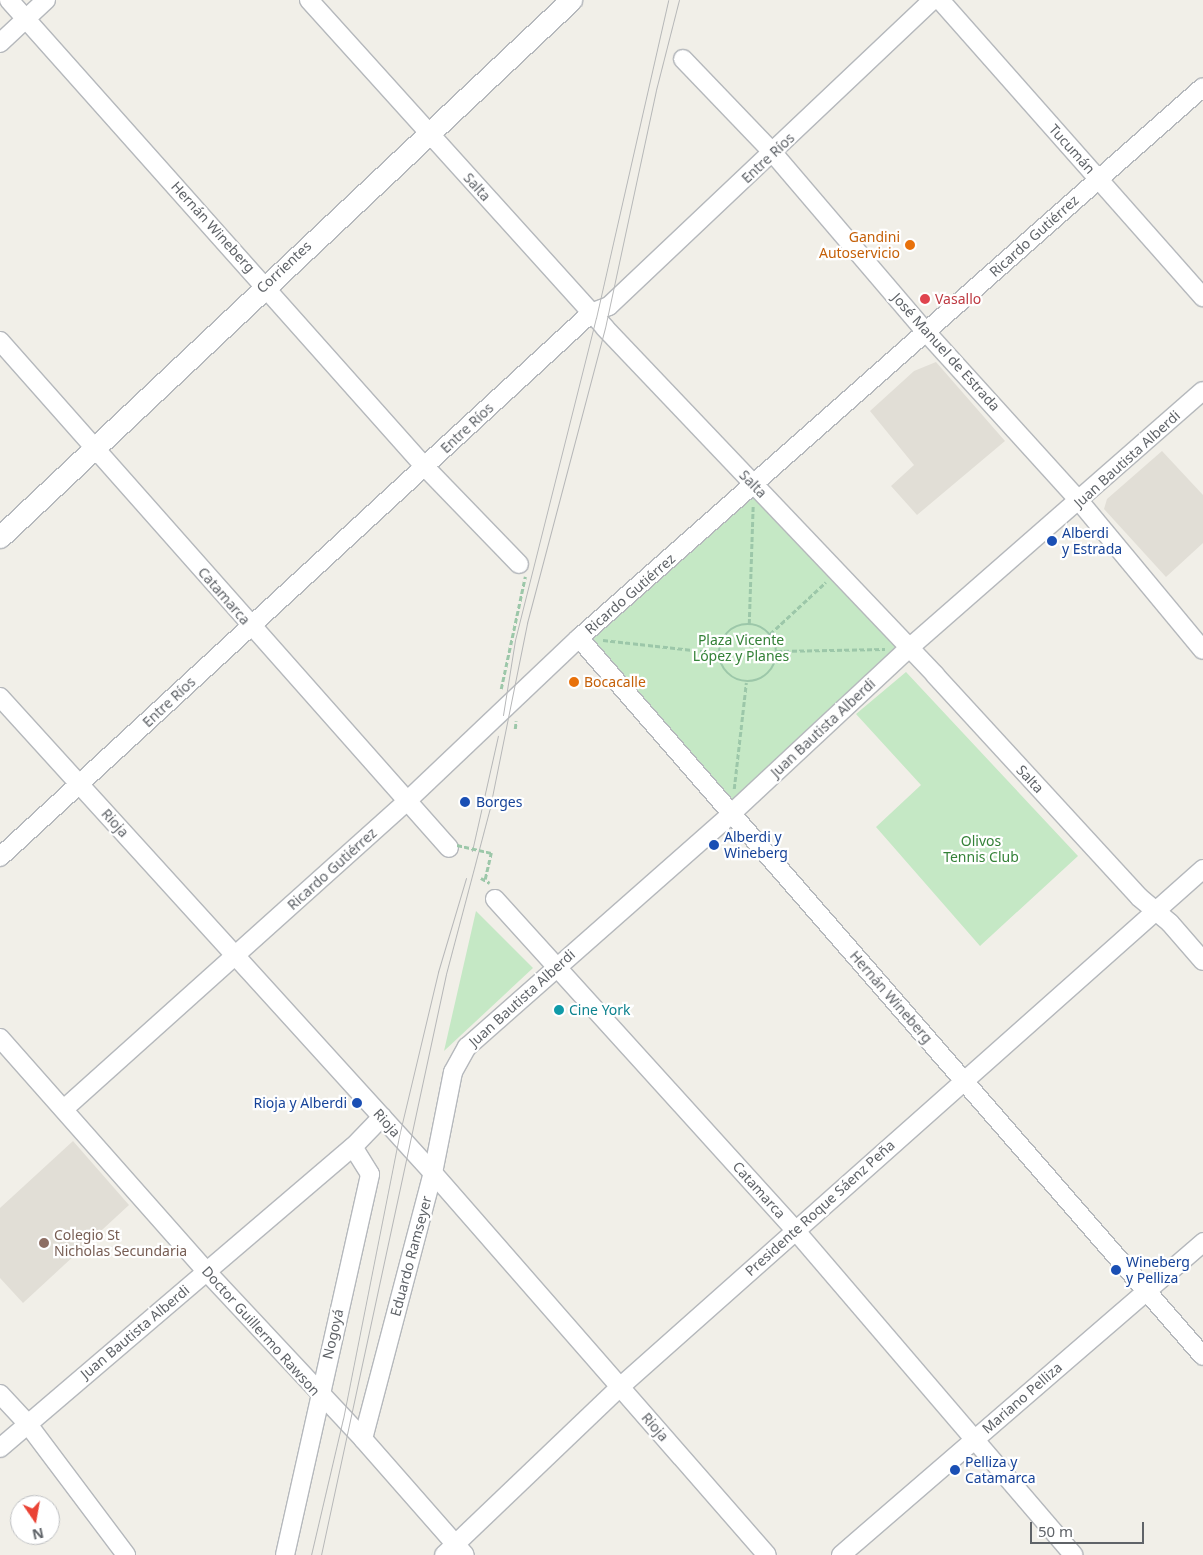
<!DOCTYPE html>
<meta charset="utf-8">
<style>
body{margin:0}
#map{position:relative;width:1203px;height:1555px;overflow:hidden;background:#f1efe8;font-family:"Noto Sans",sans-serif}
div>[style]{position:absolute}
.education>*{inset:0;background:#e1ded6}
.green>*{inset:0;background:#c5e8c5}
.path>*{height:2.5px;margin-top:-1.25px;transform-origin:0;background:repeating-linear-gradient(90deg,#9cc7a9 0 5px,transparent 0 7.5px)}
.path>.ring{margin:-1.25px;padding:0;box-sizing:content-box;background:none;border:2.5px solid #9cc7a9;border-radius:50%}
.roads{filter:drop-shadow(1px 0 #b5b8bc) drop-shadow(-1px 0 #b5b8bc) drop-shadow(0 1px #b5b8bc) drop-shadow(0 -1px #b5b8bc)}
.minor>*{height:18px;margin:-9px;padding:0 9px;transform-origin:9px;border-radius:9px;background:#fff}
.tertiary>*{height:21px;margin:-10.5px;padding:0 10.5px;transform-origin:10.5px;border-radius:10.5px;background:#fff}
.tram>*{height:1px;margin:-0.5px;padding:0 0.5px;transform-origin:0.5px;border-radius:0.5px;background:#b6b7b8}
.path-bridge>*{height:2.5px;margin-top:-1.25px;transform-origin:0;background:repeating-linear-gradient(90deg,#9cc7a9 0 5px,transparent 0 7.5px)}
.dots>*{width:14px;height:14px;translate:-50% -50%;box-sizing:border-box;border:2px solid #fff;border-radius:50%}
span{translate:-50% -50%;white-space:nowrap;text-align:center;line-height:1.15;-webkit-text-stroke:4.5px #fff;paint-order:stroke}
.street-label{font-size:14px;color:#5f6368}
.food-label{font-size:14px;color:#c56008}
.right{translate:-100% -50%;text-align:right}
.left{translate:0 -50%;text-align:left}
.health-label{font-size:14px;color:#be3a42}
.transit-label{font-size:14px;color:#164399}
.park-label{font-size:14px;color:#348238}
.culture-label{font-size:14px;color:#0d838f}
.education-label{font-size:14px;color:#785e54}
.north{position:absolute;left:10px;top:1495px;width:50px;height:50px;box-sizing:border-box;background:#fff;border:1px solid #bfc1c3;border-radius:50%;rotate:168deg;font-size:14px;font-weight:700;line-height:20px;text-align:center;color:#5f6368}
.north::after{content:'';display:block;margin:auto;width:18px;height:22px;background:#ea4335;clip-path:polygon(50% 0,100% 100%,50% 72%,0 100%)}
.scale{position:absolute;left:1030px;top:1522px;width:114px;height:22px;box-sizing:border-box;border:2px solid #5f6368;border-top:0;padding-left:6px;font-size:15px;line-height:18px;white-space:nowrap;color:#5f6368;-webkit-text-stroke:4px #fff;paint-order:stroke}
</style>
<div id="map">
<div class="education">
<i style="clip-path:polygon(936px 362px,1005px 441px,917px 515px,891px 486px,914px 465px,870px 411px,914px 371px)"></i>
<i style="clip-path:polygon(1162px 451px,1203px 495px,1203px 543px,1166px 577px,1104px 509px,1107px 499px)"></i>
<i style="clip-path:polygon(73px 1141px,129px 1205px,23px 1303px,0 1278px,0 1208px)"></i>
</div>
<div class="green">
<i style="clip-path:polygon(754px 485px,909px 648px,732px 813px,579px 638px)"></i>
<i style="clip-path:polygon(906px 672px,1078px 856px,980px 946px,876px 827px,921px 785px,856px 714px)"></i>
<i style="clip-path:polygon(476px 911px,533px 968px,444px 1051px)"></i>
</div>
<div class="path">
<i style="left:749px;top:624px;width:118px;rotate:-88.1deg"></i>
<i class="ring" style="left:719px;top:624px;width:55.5px;height:55.5px"></i>
<i style="left:770px;top:634px;width:76px;rotate:-42.9deg"></i>
<i style="left:603px;top:640px;width:117px;rotate:6.4deg"></i>
<i style="left:777px;top:651px;width:108px;rotate:-1.1deg"></i>
<i style="left:501px;top:689px;width:115px;rotate:-77.9deg"></i>
<i style="left:515px;top:729px;width:8px;rotate:-83deg"></i>
<i style="left:734px;top:789px;width:107px;rotate:-83.5deg"></i>
<i style="left:481px;top:878px;width:10px;rotate:29deg"></i>
<i style="left:485px;top:879px;width:27px;rotate:-77deg"></i>
</div>
<div class="roads">
<div class="minor">
<i style="left:9px;top:0;width:625px;rotate:48.31deg"></i>
<i style="left:425px;top:467px;width:135px;rotate:45.9deg"></i>
<i style="left:309px;top:0;width:442px;rotate:47.9deg"></i>
<i style="left:605px;top:328px;width:479px;rotate:46.4deg"></i>
<i style="left:935px;top:675px;width:301px;rotate:47.4deg"></i>
<i style="left:1139px;top:897px;width:40px;rotate:40deg"></i>
<i style="left:1170px;top:923px;width:50px;rotate:49deg"></i>
<i style="left:940px;top:0;width:397px;rotate:48.5deg"></i>
<i style="left:0;top:43px;width:63px;rotate:-43.1deg"></i>
<i style="left:683px;top:59px;width:130px;rotate:46.2deg"></i>
<i style="left:773px;top:153px;width:237px;rotate:49.5deg"></i>
<i style="left:927px;top:333px;width:228px;rotate:47.8deg"></i>
<i style="left:1080px;top:502px;width:192px;rotate:50.3deg"></i>
<i style="left:0;top:341px;width:677px;rotate:48.47deg"></i>
<i style="left:579px;top:638px;width:951px;rotate:49.01deg"></i>
<i style="left:0;top:697px;width:643px;rotate:47.71deg"></i>
<i style="left:433px;top:1173px;width:507px;rotate:48.84deg"></i>
<i style="left:0;top:857px;width:803px;rotate:-42.63deg"></i>
<i style="left:591px;top:313px;width:19px;rotate:-21deg"></i>
<i style="left:609px;top:306px;width:446px;rotate:-43.4deg"></i>
<i style="left:495px;top:899px;width:447px;rotate:47.8deg"></i>
<i style="left:795px;top:1230px;width:428px;rotate:49.4deg"></i>
<i style="left:0;top:1038px;width:311px;rotate:48.5deg"></i>
<i style="left:206px;top:1271px;width:230px;rotate:46.9deg"></i>
<i style="left:363px;top:1439px;width:154px;rotate:48.7deg"></i>
<i style="left:64px;top:1109px;width:461px;rotate:-41.9deg"></i>
<i style="left:407px;top:801px;width:237px;rotate:-43.5deg"></i>
<i style="left:579px;top:638px;width:832px;rotate:-41.44deg"></i>
<i style="left:0;top:1394px;width:40px;rotate:47deg"></i>
<i style="left:27px;top:1423px;width:165px;rotate:53.1deg"></i>
<i style="left:363px;top:1439px;width:275px;rotate:-75.3deg"></i>
<i style="left:433px;top:1173px;width:103px;rotate:-78.8deg"></i>
<i style="left:453px;top:1072px;width:29px;rotate:-61deg"></i>
<i style="left:467px;top:1047px;width:354px;rotate:-41.4deg"></i>
<i style="left:732px;top:813px;width:242px;rotate:-43deg"></i>
<i style="left:909px;top:648px;width:390px;rotate:-41.2deg"></i>
<i style="left:0;top:1448px;width:464px;rotate:-40.5deg"></i>
<i style="left:353px;top:1147px;width:42px;rotate:-46deg"></i>
<i style="left:285px;top:1555px;width:390px;rotate:-77.4deg"></i>
<i style="left:370px;top:1174px;width:32px;rotate:-122deg"></i>
<i style="left:444px;top:1555px;width:243px;rotate:-43.7deg"></i>
<i style="left:620px;top:1387px;width:780px;rotate:-41.62deg"></i>
<i style="left:841px;top:1555px;width:479px;rotate:-40.8deg"></i>
</div>
<div class="tertiary">
<i style="left:0;top:537px;width:784px;rotate:-43.24deg"></i>
</div>
</div>
<div class="tram">
<i style="left:503px;top:715px;width:76px;rotate:-80.9deg"></i>
<i style="left:515px;top:640px;width:332px;rotate:-75.9deg"></i>
<i style="left:596px;top:318px;width:326px;rotate:-77.2deg"></i>
<i style="left:472px;top:851px;width:118px;rotate:-77.3deg"></i>
<i style="left:311px;top:1555px;width:140px;rotate:-76.8deg"></i>
<i style="left:343px;top:1419px;width:288px;rotate:-78.8deg"></i>
<i style="left:399px;top:1136px;width:169px;rotate:-76.6deg"></i>
<i style="left:438px;top:972px;width:98px;rotate:-73.4deg"></i>
<i style="left:321px;top:1555px;width:594px;rotate:-77.86deg"></i>
<i style="left:446px;top:974px;width:173px;rotate:-75.2deg"></i>
<i style="left:490px;top:807px;width:188px;rotate:-78.6deg"></i>
<i style="left:527px;top:623px;width:305px;rotate:-75.2deg"></i>
<i style="left:605px;top:328px;width:243px;rotate:-77.9deg"></i>
<i style="left:656px;top:90px;width:93px;rotate:-75.7deg"></i>
</div>
<div class="path-bridge">
<i style="left:457px;top:845px;width:35px;rotate:13deg"></i>
</div>
<div class="dots">
<i style="left:910px;top:245px;background:#e8710a"></i>
<i style="left:925px;top:299px;background:#e0444e"></i>
<i style="left:1052px;top:541px;background:#1a4fb4"></i>
<i style="left:574px;top:682px;background:#e8710a"></i>
<i style="left:465px;top:802px;background:#1a4fb4"></i>
<i style="left:714px;top:845px;background:#1a4fb4"></i>
<i style="left:559px;top:1010px;background:#0f9aa8"></i>
<i style="left:357px;top:1103px;background:#1a4fb4"></i>
<i style="left:44px;top:1243px;background:#8d6e63"></i>
<i style="left:1116px;top:1270px;background:#1a4fb4"></i>
<i style="left:955px;top:1470px;background:#1a4fb4"></i>
</div>
<div class="street-label">
<span style="left:1072px;top:149px;rotate:48deg">Tucumán</span>
<span style="left:768px;top:158px;rotate:-43deg">Entre Ríos</span>
<span style="left:477px;top:187px;rotate:48deg">Salta</span>
<span style="left:213px;top:227px;rotate:48deg">Hernán Wineberg</span>
<span style="left:1034px;top:236px;rotate:-42deg">Ricardo Gutiérrez</span>
<span style="left:284px;top:267px;rotate:-43deg">Corrientes</span>
<span style="left:946px;top:352px;rotate:48deg">José Manuel de Estrada</span>
<span style="left:467px;top:428px;rotate:-43deg">Entre Ríos</span>
<span style="left:1127px;top:459px;rotate:-42deg">Juan Bautista Alberdi</span>
<span style="left:753px;top:484px;rotate:46deg">Salta</span>
<span style="left:630px;top:594px;rotate:-41deg">Ricardo Gutiérrez</span>
<span style="left:224px;top:596px;rotate:49deg">Catamarca</span>
<span style="left:169px;top:702px;rotate:-43deg">Entre Ríos</span>
<span style="left:823px;top:728px;rotate:-43deg">Juan Bautista Alberdi</span>
<span style="left:1030px;top:779px;rotate:47deg">Salta</span>
<span style="left:115px;top:823px;rotate:48deg">Rioja</span>
<span style="left:332px;top:869px;rotate:-42deg">Ricardo Gutiérrez</span>
<span style="left:891px;top:997px;rotate:49deg">Hernán Wineberg</span>
<span style="left:522px;top:998px;rotate:-42deg">Juan Bautista Alberdi</span>
<span style="left:387px;top:1123px;rotate:48deg">Rioja</span>
<span style="left:759px;top:1190px;rotate:48deg">Catamarca</span>
<span style="left:820px;top:1208px;rotate:-42deg">Presidente Roque Sáenz Peña</span>
<span style="left:411px;top:1256px;rotate:-75deg">Eduardo Ramseyer</span>
<span style="left:261px;top:1331px;rotate:48deg">Doctor Guillermo Rawson</span>
<span style="left:135px;top:1332px;rotate:-40deg">Juan Bautista Alberdi</span>
<span style="left:333px;top:1334px;rotate:-77deg">Nogoyá</span>
<span style="left:1022px;top:1398px;rotate:-41deg">Mariano Pelliza</span>
<span style="left:655px;top:1427px;rotate:49deg">Rioja</span>
</div>
<div class="food-label">
<span class="right" style="left:900px;top:245px">Gandini<br>Autoservicio</span>
<span class="left" style="left:584px;top:682px">Bocacalle</span>
</div>
<div class="health-label">
<span class="left" style="left:935px;top:299px">Vasallo</span>
</div>
<div class="transit-label">
<span class="left" style="left:1062px;top:541px">Alberdi<br>y Estrada</span>
<span class="left" style="left:476px;top:802px">Borges</span>
<span class="left" style="left:724px;top:845px">Alberdi y<br>Wineberg</span>
<span class="right" style="left:347px;top:1103px">Rioja y Alberdi</span>
<span class="left" style="left:1126px;top:1270px">Wineberg<br>y Pelliza</span>
<span class="left" style="left:965px;top:1470px">Pelliza y<br>Catamarca</span>
</div>
<div class="park-label">
<span style="left:741px;top:648px">Plaza Vicente<br>López y Planes</span>
<span style="left:981px;top:849px">Olivos<br>Tennis Club</span>
</div>
<div class="culture-label">
<span class="left" style="left:569px;top:1010px">Cine York</span>
</div>
<div class="education-label">
<span class="left" style="left:54px;top:1243px">Colegio St<br>Nicholas Secundaria</span>
</div>
<div class="north">N</div>
<div class="scale">50 m</div>
</div>
